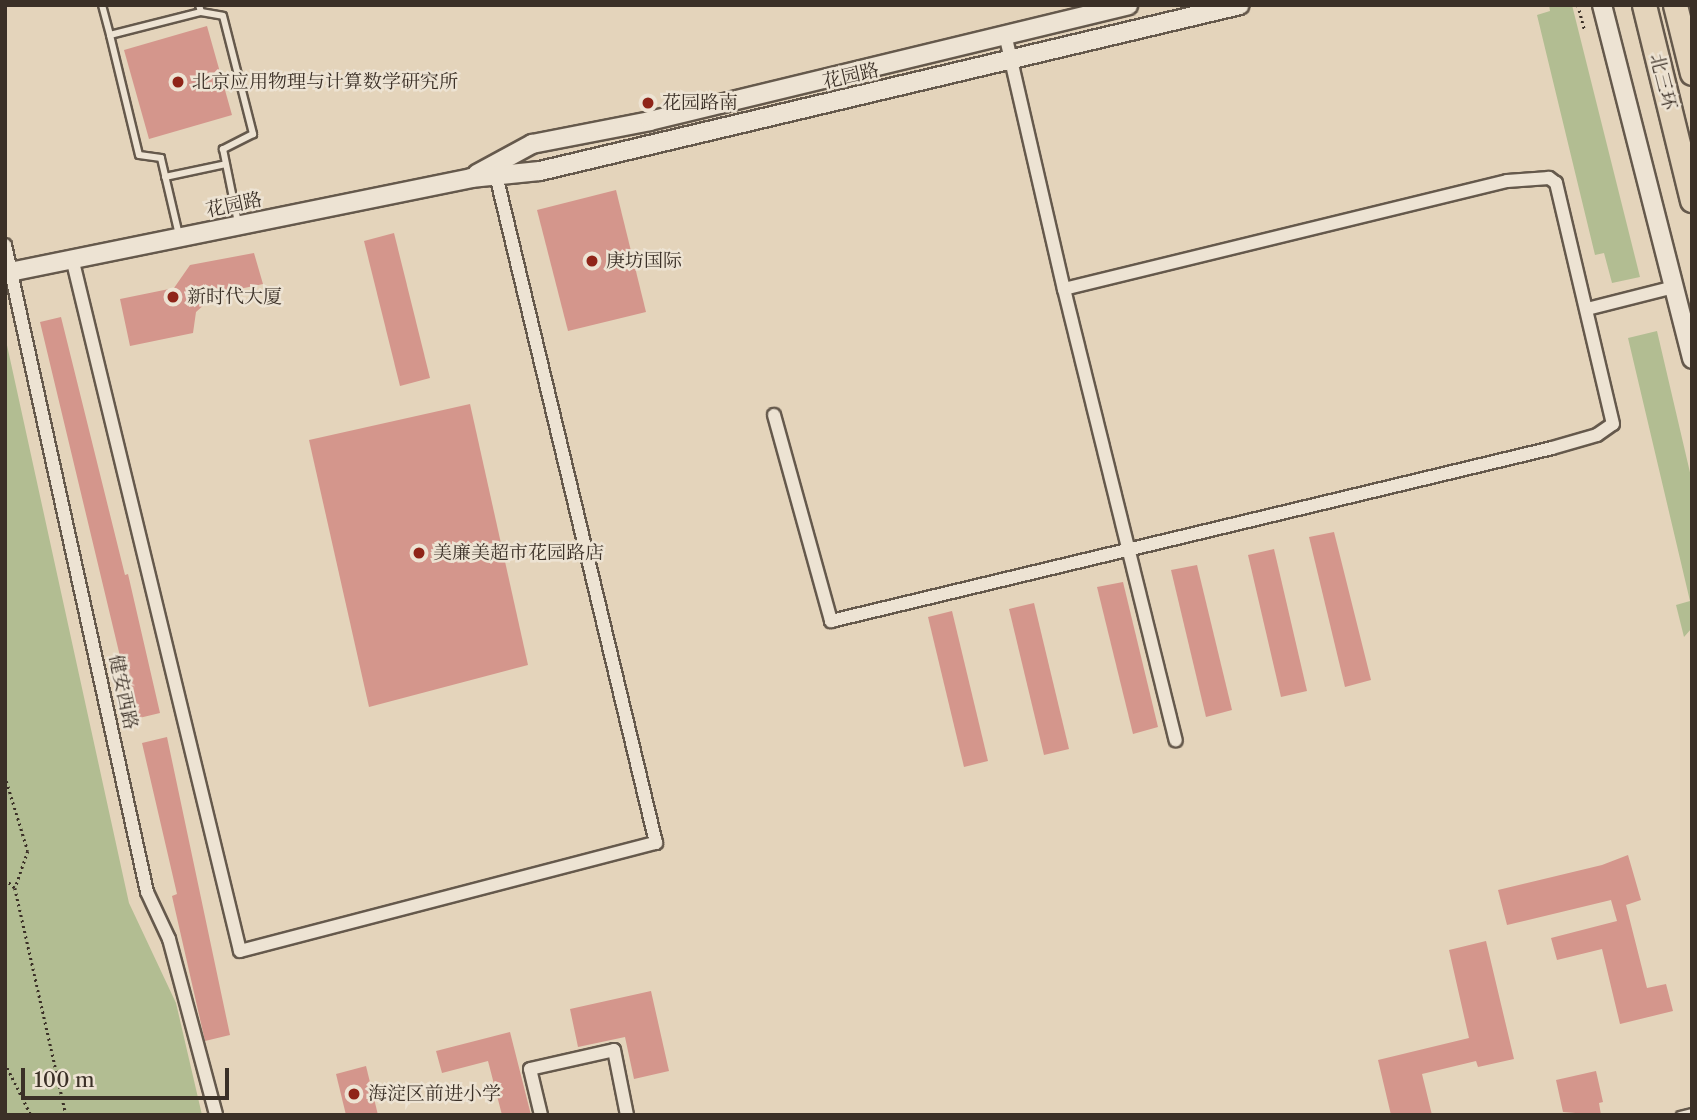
<!DOCTYPE html>
<meta charset="utf-8">
<style>
body{margin:0}
#map{position:relative;width:1697px;height:1120px;overflow:hidden;background:#e4d4bb;font-family:"Libre Caslon Text","Noto Serif SC",serif}
div>[style]{position:absolute}
.green>*{inset:0;background:#b2bd92}
.building>*{inset:0;background:#d4968c}
.path>*{height:2.5px;margin-top:-1.25px;transform-origin:0;background:repeating-linear-gradient(90deg,#3b3027 0 2px,transparent 0 5.5px)}
.roads{filter:drop-shadow(2px 0 #65594c) drop-shadow(-2px 0 #65594c) drop-shadow(0 2px #65594c) drop-shadow(0 -2px #65594c)}
.lane>*{height:6px;margin:-3px;padding:0 3px;transform-origin:3px;border-radius:3px;background:#ede3d3}
.street>*{height:12px;margin:-6px;padding:0 6px;transform-origin:6px;border-radius:6px;background:#ede3d3}
.secondary>*{height:18px;margin:-9px;padding:0 9px;transform-origin:9px;border-radius:9px;background:#ede3d3}
.highway>*{height:23px;margin:-11.5px;padding:0 11.5px;transform-origin:11.5px;border-radius:11.5px;background:#e4d4bb}
.dots>*{width:19px;height:19px;translate:-50% -50%;box-sizing:border-box;border:4px solid #ede3d3;border-radius:50%}
span{translate:-50% -50%;white-space:nowrap;text-align:center;line-height:1.15;-webkit-text-stroke:5px #ede3d3;paint-order:stroke}
.street-label{font-size:19px;color:#3b3027}
.poi-label{font-size:19px;color:#3b3027}
.left{translate:0 -50%;text-align:left}
.frame{position:absolute;inset:0;border:7px solid #3b3027;pointer-events:none}
.scale{position:absolute;left:21px;top:1068px;width:208px;height:32px;box-sizing:border-box;border:4px solid #3b3027;border-top:0;padding-left:9px;font-size:21px;line-height:24px;white-space:nowrap;color:#3b3027;-webkit-text-stroke:5px #ede3d3;paint-order:stroke}
</style>
<div id="map">
<div class="green">
<i style="clip-path:polygon(1549px 5px,1572px 5px,1640px 277px,1612px 283px,1604px 253px,1595px 255px,1537px 15px,1550px 11px)"></i>
<i style="clip-path:polygon(1657px 331px,1692px 481px,1692px 628px,1684px 637px,1676px 605px,1690px 601px,1628px 338px)"></i>
<i style="clip-path:polygon(5px 336px,129px 903px,176px 1003px,202px 1115px,5px 1115px)"></i>
</div>
<div class="building">
<i style="clip-path:polygon(207px 26px,232px 115px,149px 139px,124px 50px)"></i>
<i style="clip-path:polygon(616px 190px,646px 312px,568px 331px,537px 210px)"></i>
<i style="clip-path:polygon(394px 233px,430px 378px,400px 386px,364px 241px)"></i>
<i style="clip-path:polygon(254px 253px,263px 284px,216px 294px,196px 312px,193px 333px,130px 346px,120px 299px,174px 288px,190px 265px)"></i>
<i style="clip-path:polygon(61px 317px,125px 575px,128px 574px,160px 713px,135px 719px,40px 322px)"></i>
<i style="clip-path:polygon(470px 404px,528px 665px,369px 707px,309px 440px)"></i>
<i style="clip-path:polygon(1334px 532px,1371px 680px,1345px 687px,1309px 537px)"></i>
<i style="clip-path:polygon(1274px 549px,1307px 691px,1281px 697px,1248px 555px)"></i>
<i style="clip-path:polygon(1197px 565px,1232px 710px,1206px 717px,1171px 570px)"></i>
<i style="clip-path:polygon(1123px 582px,1158px 727px,1133px 734px,1097px 587px)"></i>
<i style="clip-path:polygon(1034px 603px,1069px 749px,1044px 755px,1009px 609px)"></i>
<i style="clip-path:polygon(952px 611px,988px 761px,964px 767px,928px 617px)"></i>
<i style="clip-path:polygon(167px 737px,230px 1035px,205px 1041px,172px 896px,177px 894px,142px 743px)"></i>
<i style="clip-path:polygon(1628px 855px,1641px 900px,1626px 905px,1647px 988px,1666px 984px,1673px 1011px,1620px 1024px,1602px 949px,1557px 960px,1551px 938px,1617px 921px,1611px 900px,1507px 925px,1498px 890px,1602px 865px)"></i>
<i style="clip-path:polygon(1486px 941px,1514px 1059px,1478px 1067px,1476px 1061px,1422px 1074px,1432px 1115px,1391px 1115px,1378px 1060px,1469px 1038px,1449px 950px)"></i>
<i style="clip-path:polygon(651px 991px,669px 1071px,634px 1079px,625px 1037px,578px 1047px,570px 1009px)"></i>
<i style="clip-path:polygon(510px 1032px,531px 1115px,502px 1115px,488px 1061px,442px 1073px,436px 1051px)"></i>
<i style="clip-path:polygon(366px 1066px,378px 1115px,346px 1115px,336px 1074px)"></i>
<i style="clip-path:polygon(1596px 1071px,1603px 1102px,1599px 1103px,1601px 1115px,1563px 1112px,1556px 1080px)"></i>
</div>
<div class="path">
<i style="left:1578px;top:5px;width:27px;rotate:75deg"></i>
<i style="left:5px;top:776px;width:78px;rotate:73deg"></i>
<i style="left:28px;top:851px;width:39px;rotate:109deg"></i>
<i style="left:15px;top:888px;width:233px;rotate:77.3deg"></i>
<i style="left:5px;top:879px;width:13px;rotate:42deg"></i>
<i style="left:5px;top:1063px;width:58px;rotate:63.4deg"></i>
</div>
<div class="roads">
<div class="lane">
<i style="left:102px;top:5px;width:31px;rotate:75deg"></i>
<i style="left:201px;top:12px;width:22px;rotate:10deg"></i>
<i style="left:223px;top:16px;width:122px;rotate:75.7deg"></i>
<i style="left:253px;top:134px;width:34px;rotate:153deg"></i>
<i style="left:223px;top:149px;width:76px;rotate:78.5deg"></i>
<i style="left:165px;top:177px;width:62px;rotate:-12deg"></i>
<i style="left:179px;top:235px;width:79px;rotate:-103.2deg"></i>
<i style="left:161px;top:158px;width:22px;rotate:-172deg"></i>
<i style="left:139px;top:155px;width:123px;rotate:-103.6deg"></i>
<i style="left:110px;top:35px;width:94px;rotate:-14.2deg"></i>
<i style="left:201px;top:12px;width:7px;rotate:-106deg"></i>
<i style="left:1680px;top:1115px;width:12px;rotate:-14deg"></i>
</div>
<div class="street">
<i style="left:1005px;top:34px;width:262px;rotate:77deg"></i>
<i style="left:1064px;top:289px;width:465px;rotate:76.1deg"></i>
<i style="left:5px;top:245px;width:662px;rotate:77.62deg"></i>
<i style="left:147px;top:892px;width:52px;rotate:64.9deg"></i>
<i style="left:169px;top:939px;width:182px;rotate:75deg"></i>
<i style="left:72px;top:258px;width:713px;rotate:76.37deg"></i>
<i style="left:240px;top:951px;width:430px;rotate:-14.6deg"></i>
<i style="left:656px;top:843px;width:687px;rotate:-103.47deg"></i>
<i style="left:1587px;top:309px;width:90px;rotate:-14.2deg"></i>
<i style="left:774px;top:415px;width:214px;rotate:74.5deg"></i>
<i style="left:831px;top:621px;width:741px;rotate:-13.49deg"></i>
<i style="left:1552px;top:448px;width:47px;rotate:-16.1deg"></i>
<i style="left:1597px;top:435px;width:19px;rotate:-35deg"></i>
<i style="left:1613px;top:424px;width:248px;rotate:-103.3deg"></i>
<i style="left:1556px;top:183px;width:9px;rotate:-144deg"></i>
<i style="left:1549px;top:178px;width:42px;rotate:175.9deg"></i>
<i style="left:1507px;top:181px;width:456px;rotate:166.3deg"></i>
<i style="left:541px;top:1115px;width:47px;rotate:-103.4deg"></i>
<i style="left:530px;top:1069px;width:86px;rotate:-12.7deg"></i>
<i style="left:614px;top:1050px;width:66px;rotate:78.7deg"></i>
</div>
<div class="secondary">
<i style="left:1602px;top:5px;width:365px;rotate:75.7deg"></i>
<i style="left:477px;top:174px;width:63px;rotate:-28.6deg"></i>
<i style="left:532px;top:144px;width:120px;rotate:-11deg"></i>
<i style="left:650px;top:121px;width:492px;rotate:-13.6deg"></i>
<i style="left:5px;top:273px;width:476px;rotate:-11.5deg"></i>
<i style="left:471px;top:178px;width:69px;rotate:-5.8deg"></i>
<i style="left:540px;top:171px;width:719px;rotate:-13.34deg"></i>
</div>
<div class="highway">
<i style="left:1644px;top:5px;width:201px;rotate:76.2deg"></i>
<i style="left:1675px;top:5px;width:70px;rotate:76deg"></i>
</div>
</div>
<div class="dots">
<i style="left:178px;top:82px;background:#8f2418"></i>
<i style="left:648px;top:103px;background:#8f2418"></i>
<i style="left:592px;top:261px;background:#8f2418"></i>
<i style="left:173px;top:297px;background:#8f2418"></i>
<i style="left:419px;top:553px;background:#8f2418"></i>
<i style="left:354px;top:1094px;background:#8f2418"></i>
</div>
<div class="street-label">
<span style="left:851px;top:76px;rotate:-13deg">花园路</span>
<span style="left:1663px;top:82px;rotate:76deg">北三环</span>
<span style="left:234px;top:205px;rotate:-12deg">花园路</span>
<span style="left:123px;top:692px;rotate:78deg">健安西路</span>
</div>
<div class="poi-label">
<span class="left" style="left:192px;top:82px">北京应用物理与计算数学研究所</span>
<span class="left" style="left:662px;top:103px">花园路南</span>
<span class="left" style="left:606px;top:261px">庚坊国际</span>
<span class="left" style="left:187px;top:297px">新时代大厦</span>
<span class="left" style="left:433px;top:553px">美廉美超市花园路店</span>
<span class="left" style="left:368px;top:1094px">海淀区前进小学</span>
</div>
<div class="frame"></div>
<div class="scale">100 m</div>
</div>
